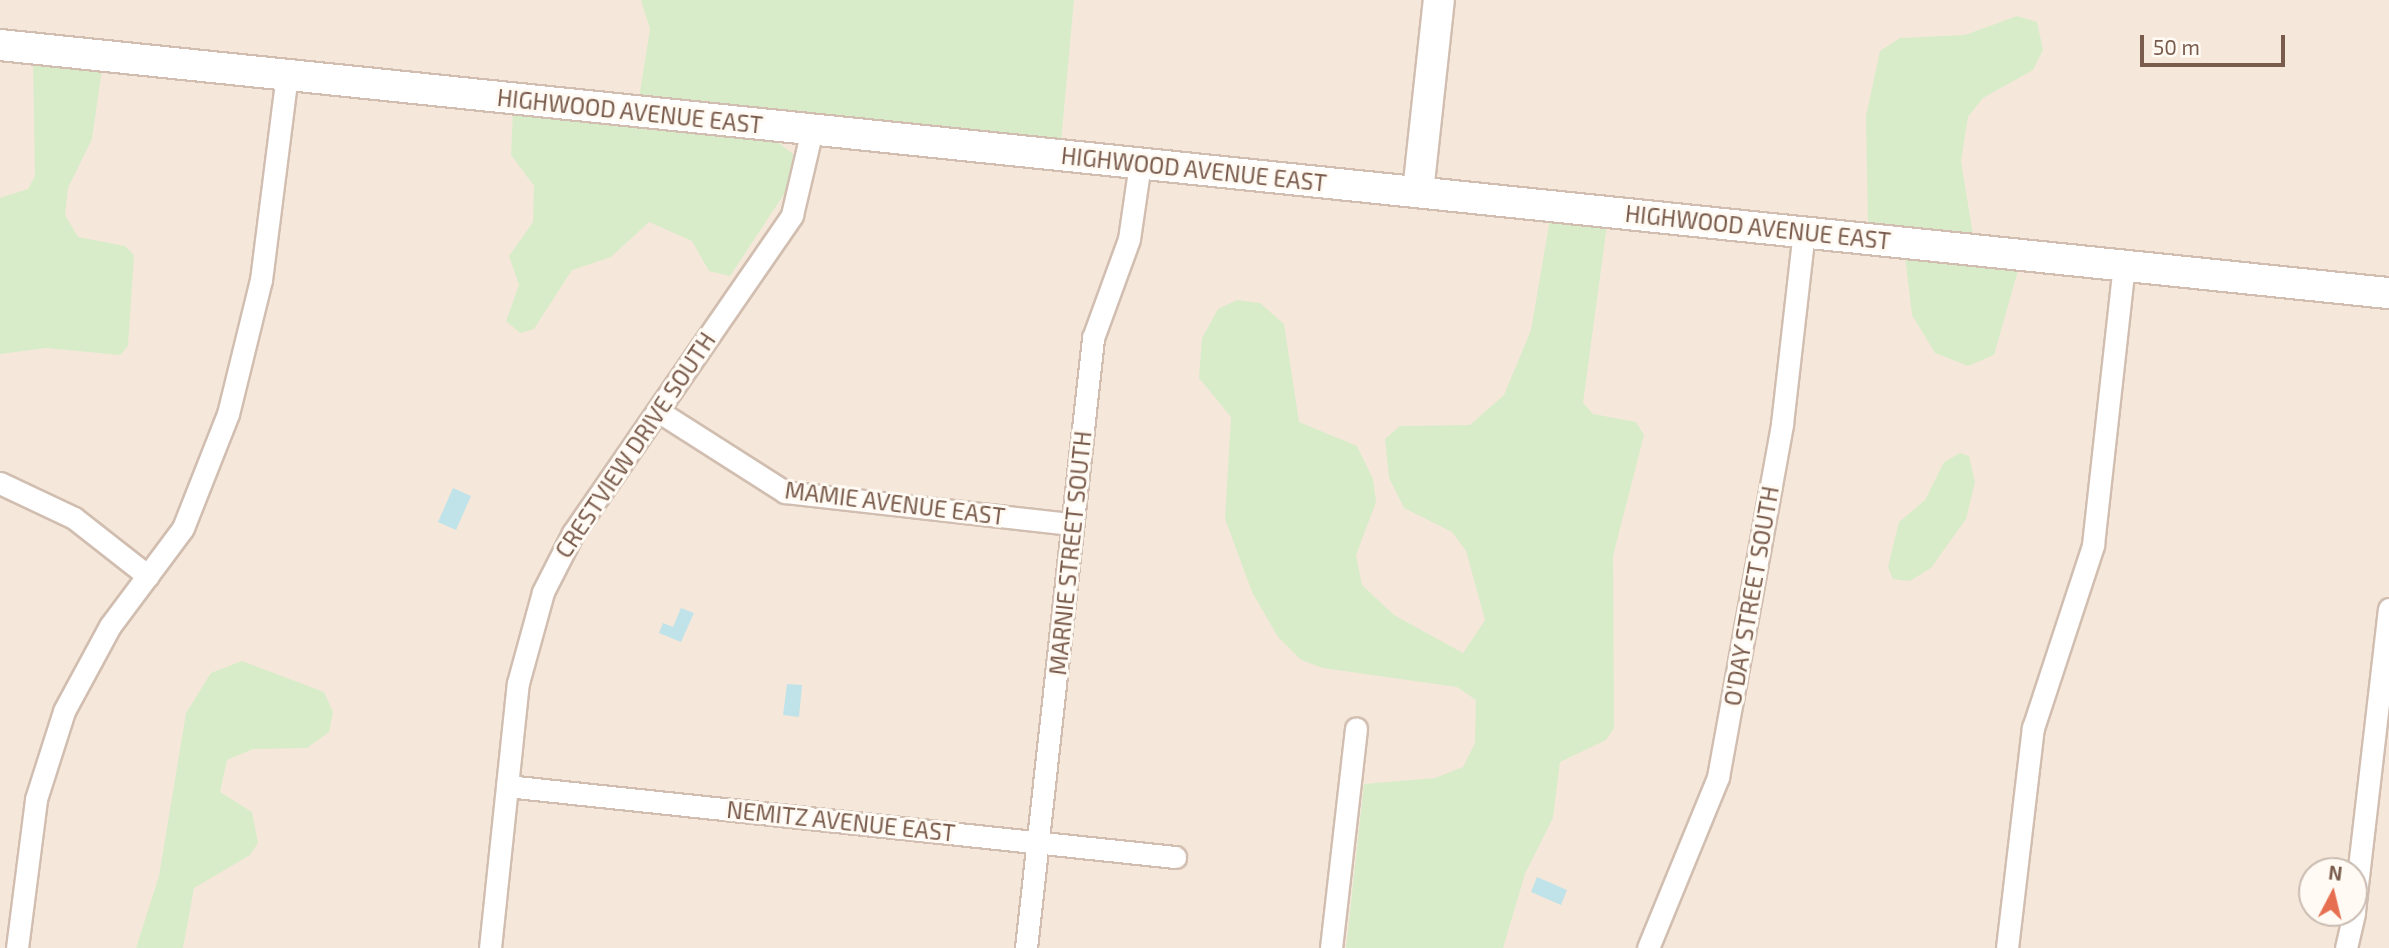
<!DOCTYPE html>
<style>
body{margin:0}
#map{position:relative;width:2389px;height:948px;overflow:hidden;background:#fdf6ec;font-family:"Exo 2",sans-serif}
div>[style]{position:absolute}
.residential>*{inset:0;background:#f5e8da}
.green>*{inset:0;background:#d8ecc9}
.water>*{inset:0;background:#bfe3e8}
.roads{filter:drop-shadow(2px 0 #d1beb0) drop-shadow(-2px 0 #d1beb0) drop-shadow(0 2px #d1beb0) drop-shadow(0 -2px #d1beb0)}
.street>*{height:21px;margin:-10.5px;padding:0 10.5px;transform-origin:10.5px;border-radius:10.5px;background:#fff}
.secondary>*{height:30px;margin:-15px;padding:0 15px;transform-origin:15px;border-radius:15px;background:#fff}
span{translate:-50% -50%;white-space:nowrap;text-align:center;line-height:1.15;-webkit-text-stroke:6px #fffaf3;paint-order:stroke}
.street-label{font-size:23px;color:#7a5c4d}
.north{position:absolute;left:2298px;top:857px;width:70px;height:70px;box-sizing:border-box;background:#fffaf3;border:2px solid #cabbb1;border-radius:50%;rotate:7deg;font-size:19px;font-weight:700;line-height:28px;text-align:center;color:#7a5c4d}
.north::after{content:'';display:block;margin:auto;width:24px;height:32px;background:#e76f51;clip-path:polygon(50% 0,100% 100%,50% 72%,0 100%)}
.scale{position:absolute;left:2140px;top:35px;width:145px;height:32px;box-sizing:border-box;border:4px solid #7a5c4d;border-top:0;padding-left:9px;font-size:21px;line-height:24px;white-space:nowrap;color:#7a5c4d;-webkit-text-stroke:5px #fffaf3;paint-order:stroke}
</style>
<div id="map">
<div class="residential">
<i style="clip-path:polygon(0 0,665px 0,653px 100px,0 32px)"></i>
<i style="clip-path:polygon(1067px 0,2389px 0,2389px 278px,1052px 141px)"></i>
<i style="clip-path:polygon(evenodd,0 58px,2389px 306px,2389px 948px,0 948px,0 58px,2312px 871px,2354px 871px,2354px 913px,2312px 913px,2312px 871px)"></i>
</div>
<div class="green">
<i style="clip-path:polygon(641px 0,1074px 0,1061px 142px,639px 98px,650px 29px)"></i>
<i style="clip-path:polygon(2017px 16px,2037px 22px,2043px 50px,2033px 70px,1983px 98px,1968px 117px,1961px 161px,1973px 235px,1868px 225px,1866px 116px,1880px 51px,1900px 38px,1965px 35px)"></i>
<i style="clip-path:polygon(33px 62px,102px 69px,92px 139px,68px 188px,65px 215px,78px 237px,125px 246px,134px 255px,128px 346px,120px 355px,46px 348px,0 354px,0 198px,28px 189px,35px 176px)"></i>
<i style="clip-path:polygon(513px 112px,775px 140px,793px 154px,790px 185px,730px 276px,709px 271px,692px 241px,649px 222px,611px 257px,572px 270px,534px 329px,520px 333px,506px 321px,519px 285px,509px 256px,533px 222px,534px 186px,511px 155px)"></i>
<i style="clip-path:polygon(1550px 219px,1607px 225px,1583px 403px,1593px 414px,1636px 422px,1644px 435px,1613px 556px,1614px 728px,1606px 740px,1560px 762px,1553px 818px,1525px 874px,1503px 948px,1346px 948px,1364px 784px,1435px 778px,1463px 767px,1475px 743px,1476px 700px,1457px 687px,1323px 668px,1301px 660px,1278px 637px,1252px 592px,1225px 519px,1231px 417px,1199px 378px,1202px 338px,1218px 309px,1237px 300px,1260px 303px,1284px 324px,1299px 422px,1357px 446px,1373px 479px,1376px 502px,1356px 555px,1362px 585px,1394px 615px,1463px 653px,1485px 620px,1466px 551px,1452px 532px,1404px 508px,1389px 478px,1385px 439px,1400px 426px,1470px 425px,1504px 395px,1531px 330px)"></i>
<i style="clip-path:polygon(1905px 256px,2019px 267px,1994px 355px,1968px 366px,1935px 353px,1912px 315px)"></i>
<i style="clip-path:polygon(1960px 453px,1969px 456px,1975px 482px,1966px 519px,1931px 568px,1910px 581px,1893px 579px,1888px 567px,1899px 522px,1925px 500px,1944px 462px)"></i>
<i style="clip-path:polygon(242px 661px,324px 692px,333px 712px,329px 732px,307px 748px,253px 749px,227px 760px,220px 792px,252px 812px,258px 843px,250px 855px,194px 888px,183px 948px,136px 948px,159px 876px,186px 713px,211px 673px)"></i>
</div>
<div class="water">
<i style="clip-path:polygon(453px 488px,471px 496px,456px 530px,438px 522px)"></i>
<i style="clip-path:polygon(681px 608px,694px 613px,681px 642px,659px 633px,663px 623px,673px 627px)"></i>
<i style="clip-path:polygon(787px 684px,802px 685px,799px 717px,783px 715px)"></i>
<i style="clip-path:polygon(1537px 877px,1567px 890px,1561px 905px,1531px 892px)"></i>
</div>
<div class="roads">
<div class="street">
<i style="left:658px;top:411px;width:151px;rotate:32.5deg"></i>
<i style="left:785px;top:492px;width:289px;rotate:6.4deg"></i>
<i style="left:0;top:483px;width:82px;rotate:25.3deg"></i>
<i style="left:74px;top:518px;width:94px;rotate:38.1deg"></i>
<i style="left:507px;top:786px;width:672px;rotate:6.07deg"></i>
<i style="left:2354px;top:911px;width:304px;rotate:-83.4deg"></i>
<i style="left:17px;top:948px;width:150px;rotate:-82.7deg"></i>
<i style="left:36px;top:799px;width:92px;rotate:-72.3deg"></i>
<i style="left:64px;top:711px;width:97px;rotate:-61.6deg"></i>
<i style="left:110px;top:626px;width:122px;rotate:-53.3deg"></i>
<i style="left:183px;top:528px;width:123px;rotate:-68.5deg"></i>
<i style="left:228px;top:414px;width:138px;rotate:-76.2deg"></i>
<i style="left:261px;top:280px;width:207px;rotate:-82.8deg"></i>
<i style="left:490px;top:948px;width:266px;rotate:-84deg"></i>
<i style="left:518px;top:683px;width:94px;rotate:-74.6deg"></i>
<i style="left:543px;top:592px;width:66px;rotate:-63deg"></i>
<i style="left:573px;top:533px;width:386px;rotate:-55.4deg"></i>
<i style="left:792px;top:215px;width:87px;rotate:-76.8deg"></i>
<i style="left:1026px;top:948px;width:614px;rotate:-83.73deg"></i>
<i style="left:1093px;top:338px;width:105px;rotate:-70deg"></i>
<i style="left:1129px;top:239px;width:76px;rotate:-81.7deg"></i>
<i style="left:1331px;top:948px;width:221px;rotate:-83.5deg"></i>
<i style="left:1648px;top:948px;width:185px;rotate:-67.7deg"></i>
<i style="left:1718px;top:777px;width:359px;rotate:-79.7deg"></i>
<i style="left:1782px;top:424px;width:193px;rotate:-83.5deg"></i>
<i style="left:2007px;top:948px;width:222px;rotate:-83.3deg"></i>
<i style="left:2033px;top:728px;width:193px;rotate:-71.8deg"></i>
<i style="left:2093px;top:545px;width:281px;rotate:-83.7deg"></i>
<i style="left:2346px;top:948px;width:36px;rotate:-77deg"></i>
</div>
<div class="secondary">
<i style="left:0;top:45px;width:2402px;rotate:5.93deg"></i>
<i style="left:1418px;top:192px;width:193px;rotate:-83.8deg"></i>
</div>
</div>
<div class="street-label">
<span style="left:630px;top:111px;rotate:6deg">HIGHWOOD AVENUE EAST</span>
<span style="left:1194px;top:169px;rotate:6deg">HIGHWOOD AVENUE EAST</span>
<span style="left:1758px;top:227px;rotate:6deg">HIGHWOOD AVENUE EAST</span>
<span style="left:635px;top:445px;rotate:-56deg">CRESTVIEW DRIVE SOUTH</span>
<span style="left:895px;top:503px;rotate:7deg">MAMIE AVENUE EAST</span>
<span style="left:1070px;top:553px;rotate:-84deg">MARNIE STREET SOUTH</span>
<span style="left:1751px;top:596px;rotate:-80deg">O'DAY STREET SOUTH</span>
<span style="left:841px;top:821px;rotate:6deg">NEMITZ AVENUE EAST</span>
</div>
<div class="north">N</div>
<div class="scale">50 m</div>
</div>
